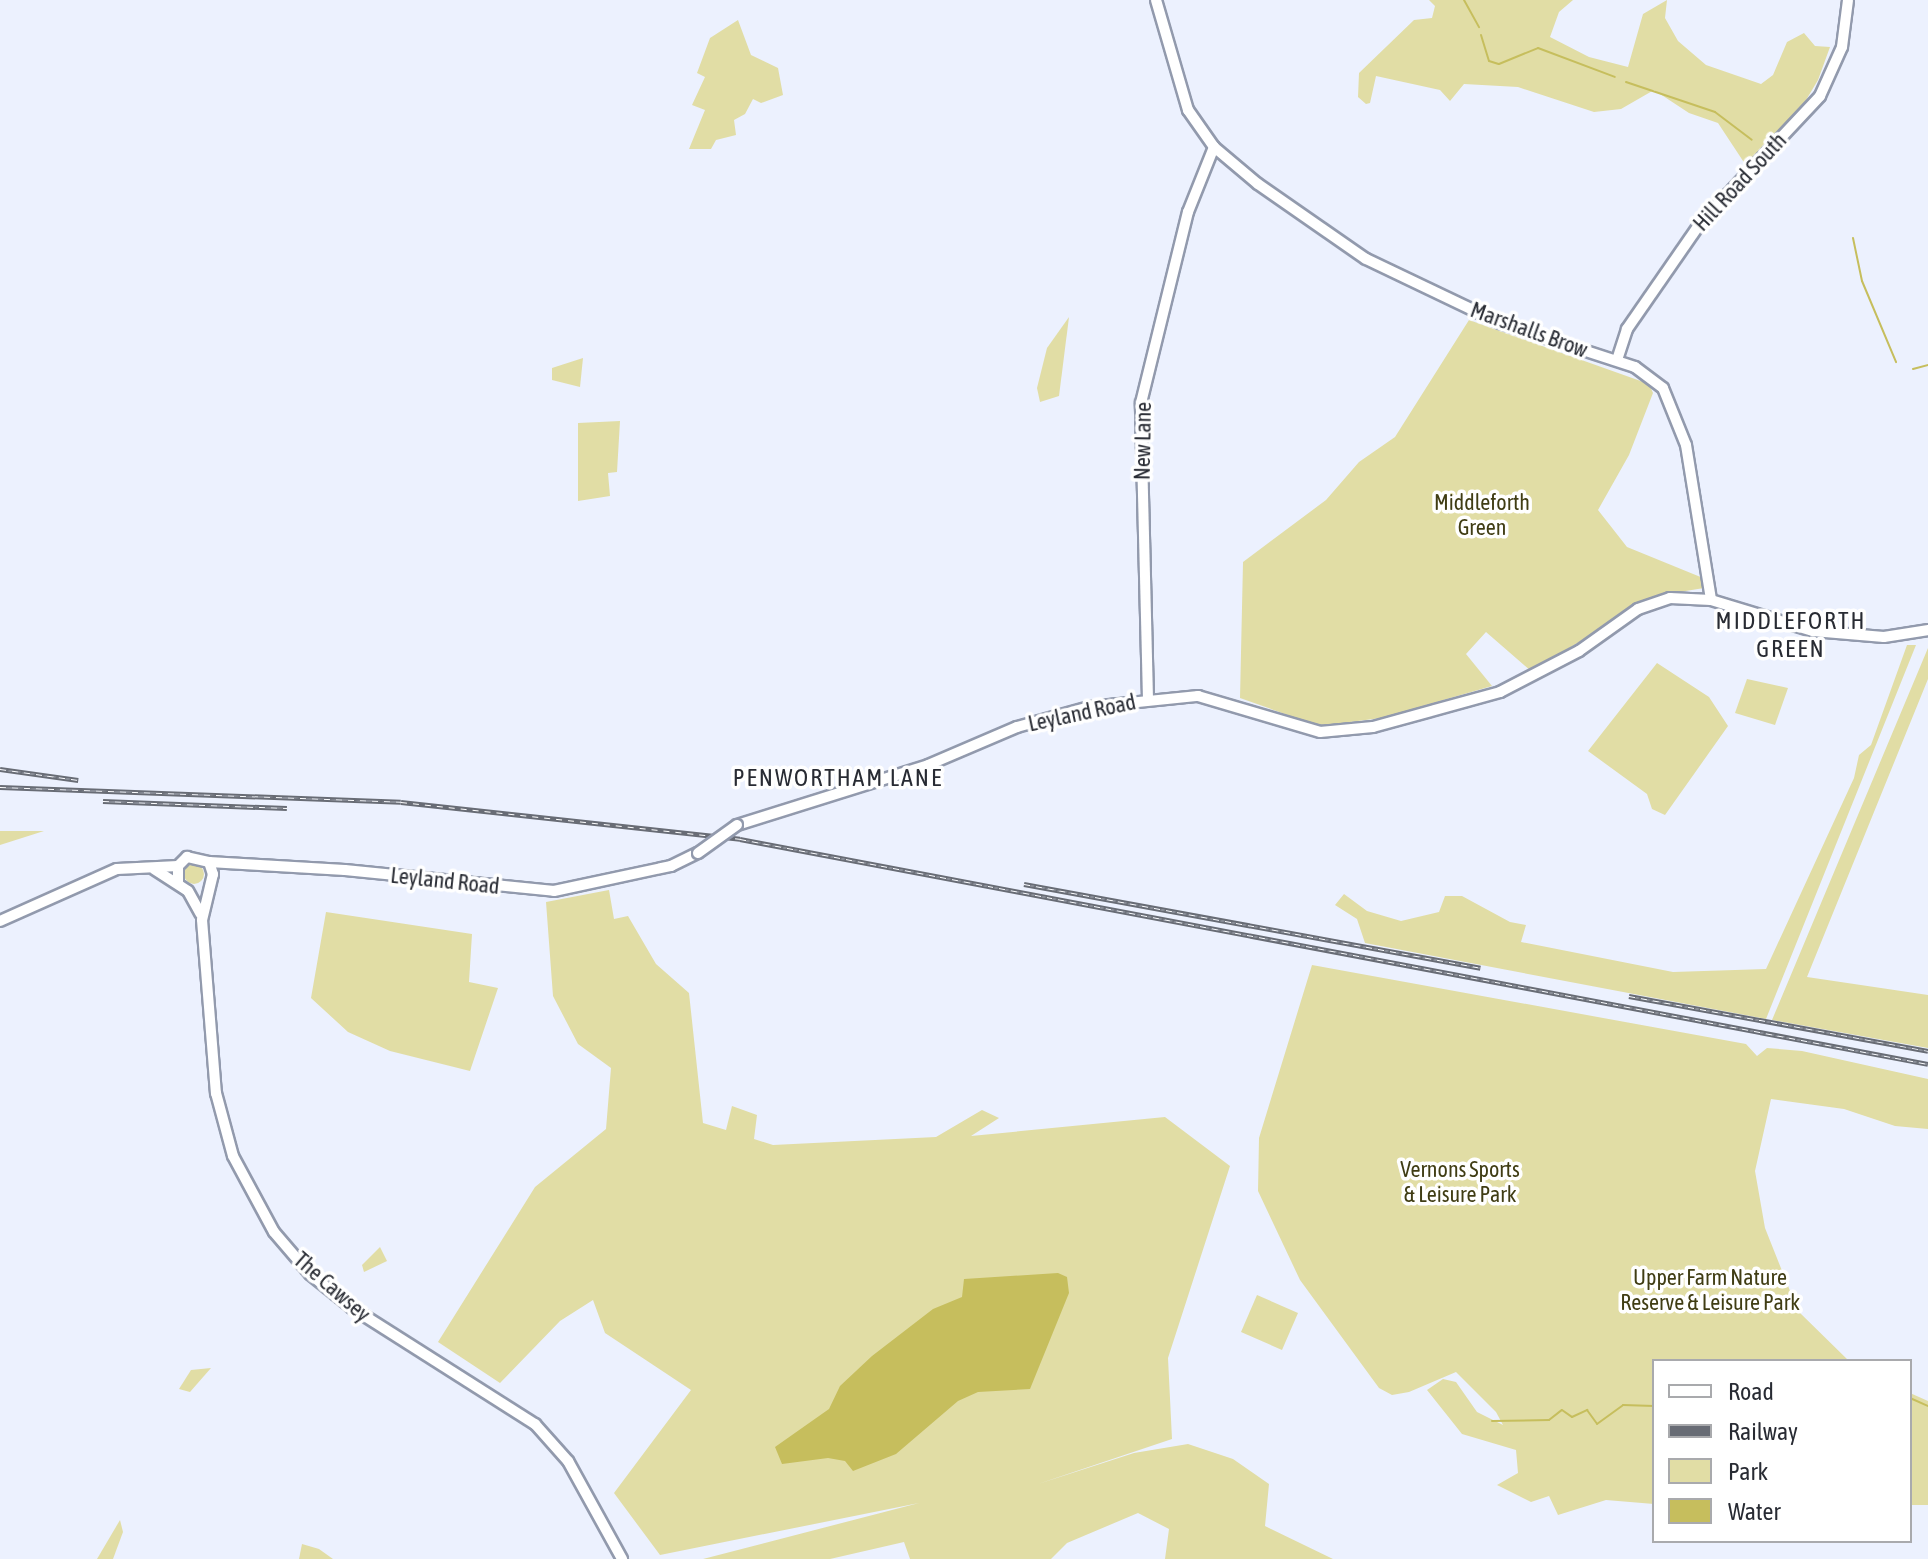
<!DOCTYPE html>
<style>
body{margin:0}
#map{position:relative;width:1928px;height:1559px;overflow:hidden;background:#ecf1fe;font-family:"Asap Condensed",sans-serif}
div>[style]{position:absolute}
.green>*{inset:0;background:#e1dda5}
.round{border-radius:50%}
.water>*{inset:0;background:#c6be5d}
.stream>*{height:2px;margin:-1px;padding:0 1px;transform-origin:1px;border-radius:1px;background:#c6be5d}
.roads{filter:drop-shadow(2px 0 #929aad) drop-shadow(-2px 0 #929aad) drop-shadow(0 2px #929aad) drop-shadow(0 -2px #929aad)}
.secondary>*{height:10px;margin:-5px;padding:0 5px;transform-origin:5px;border-radius:5px;background:#fff}
.rail>*{height:5px;margin-top:-2.5px;transform-origin:0;background:repeating-linear-gradient(90deg,#fff 0 6px,#686c75 0 12px);box-sizing:border-box;border-block:2px solid #686c75}
.bridges{filter:drop-shadow(2px 0 #929aad) drop-shadow(-2px 0 #929aad) drop-shadow(0 2px #929aad) drop-shadow(0 -2px #929aad)}
.secondary-bridge>*{height:10px;margin:-5px;padding:0 5px;transform-origin:5px;border-radius:5px;background:#fff}
span{translate:-50% -50%;white-space:nowrap;text-align:center;line-height:1.15;-webkit-text-stroke:7px #fff;paint-order:stroke}
.street-label{font-size:22px;color:#282b33}
.park-label{font-size:22px;color:#403d14}
.neighbourhood-label{font-size:24px;color:#282b33;letter-spacing:2px}
.legend{position:absolute;left:1652px;top:1359px;width:260px;height:184px;box-sizing:border-box;background:#fff;border:2px solid #a9aaad;margin:0;padding:10px 14px;list-style:none;font-size:24px;color:#282b33}
.legend li{display:flex;align-items:center;gap:16px;height:40px}
.legend b{width:40px;border:2px solid #a9aaad}
</style>
<div id="map">
<div class="green">
<i style="clip-path:polygon(1429px 0,1573px 0,1559px 12px,1550px 37px,1589px 57px,1628px 67px,1643px 14px,1667px 0,1665px 18px,1678px 41px,1706px 65px,1761px 84px,1773px 75px,1787px 42px,1804px 33px,1815px 46px,1830px 47px,1818px 80px,1794px 120px,1747px 167px,1718px 123px,1689px 113px,1654px 90px,1621px 109px,1594px 112px,1518px 87px,1464px 84px,1450px 101px,1440px 90px,1376px 76px,1370px 103px,1366px 104px,1358px 97px,1359px 73px,1414px 20px,1432px 18px,1435px 6px)"></i>
<i style="clip-path:polygon(738px 20px,751px 55px,778px 68px,783px 95px,761px 103px,753px 99px,745px 114px,734px 120px,736px 135px,716px 140px,711px 149px,689px 149px,705px 110px,692px 105px,705px 77px,697px 73px,710px 38px)"></i>
<i style="clip-path:polygon(1069px 317px,1059px 396px,1040px 402px,1037px 388px,1047px 348px)"></i>
<i style="clip-path:polygon(1469px 320px,1649px 384px,1653px 393px,1629px 455px,1598px 510px,1627px 547px,1703px 578px,1704px 588px,1655px 596px,1531px 671px,1486px 632px,1466px 654px,1492px 686px,1381px 718px,1319px 726px,1240px 698px,1243px 562px,1326px 500px,1359px 462px,1395px 437px)"></i>
<i style="clip-path:polygon(583px 358px,580px 387px,552px 380px,552px 368px)"></i>
<i style="clip-path:polygon(620px 421px,617px 472px,608px 473px,610px 496px,578px 501px,578px 423px)"></i>
<i style="clip-path:polygon(1907px 645px,1916px 645px,1766px 1019px,1365px 943px,1357px 919px,1335px 905px,1344px 894px,1367px 911px,1401px 921px,1439px 912px,1445px 896px,1462px 896px,1510px 922px,1526px 925px,1521px 942px,1673px 972px,1766px 969px,1854px 778px,1859px 755px,1871px 745px)"></i>
<i style="clip-path:polygon(1928px 648px,1928px 679px,1807px 977px,1928px 995px,1928px 1048px,1772px 1020px)"></i>
<i style="clip-path:polygon(1657px 663px,1709px 697px,1728px 726px,1665px 815px,1652px 809px,1647px 794px,1588px 751px)"></i>
<i style="clip-path:polygon(1747px 679px,1788px 688px,1775px 725px,1735px 713px)"></i>
<i style="clip-path:polygon(0 831px,44px 831px,0 845px)"></i>
<i class="round" style="left:184px;top:864px;width:20px;height:20px"></i>
<i style="clip-path:polygon(609px 890px,614px 919px,628px 916px,656px 964px,689px 993px,703px 1123px,726px 1130px,732px 1106px,757px 1115px,754px 1139px,773px 1145px,936px 1137px,982px 1110px,999px 1118px,971px 1136px,1165px 1117px,1230px 1166px,1168px 1358px,1172px 1439px,1038px 1484px,1134px 1453px,1188px 1444px,1233px 1459px,1269px 1484px,1265px 1526px,1333px 1559px,1165px 1559px,1169px 1529px,1138px 1513px,1067px 1543px,1051px 1559px,910px 1559px,904px 1542px,830px 1559px,703px 1559px,919px 1503px,660px 1555px,614px 1493px,691px 1390px,605px 1333px,593px 1300px,560px 1321px,500px 1383px,438px 1342px,535px 1187px,606px 1129px,611px 1068px,578px 1044px,553px 996px,546px 902px)"></i>
<i style="clip-path:polygon(326px 912px,472px 934px,469px 982px,498px 988px,470px 1071px,390px 1051px,348px 1032px,311px 998px)"></i>
<i style="clip-path:polygon(1312px 965px,1746px 1044px,1757px 1056px,1767px 1048px,1802px 1051px,1928px 1079px,1928px 1129px,1895px 1126px,1844px 1109px,1771px 1099px,1755px 1171px,1765px 1228px,1798px 1311px,1849px 1361px,1654px 1361px,1654px 1504px,1606px 1500px,1558px 1515px,1549px 1496px,1531px 1502px,1497px 1485px,1518px 1473px,1516px 1450px,1462px 1434px,1427px 1390px,1443px 1379px,1456px 1382px,1477px 1412px,1503px 1425px,1496px 1412px,1456px 1372px,1409px 1392px,1392px 1395px,1379px 1388px,1300px 1280px,1258px 1191px,1259px 1138px)"></i>
<i style="clip-path:polygon(380px 1247px,387px 1261px,364px 1272px,362px 1265px)"></i>
<i style="clip-path:polygon(1257px 1295px,1298px 1313px,1282px 1350px,1241px 1332px)"></i>
<i style="clip-path:polygon(211px 1368px,190px 1392px,179px 1389px,191px 1370px)"></i>
<i style="clip-path:polygon(1910px 1393px,1928px 1401px,1928px 1505px,1910px 1505px)"></i>
<i style="clip-path:polygon(120px 1520px,123px 1532px,113px 1559px,97px 1559px)"></i>
<i style="clip-path:polygon(302px 1544px,319px 1549px,333px 1559px,299px 1559px)"></i>
</div>
<div class="water">
<i style="clip-path:polygon(1058px 1273px,1067px 1277px,1069px 1293px,1030px 1389px,978px 1392px,958px 1401px,896px 1454px,853px 1471px,845px 1461px,828px 1458px,782px 1464px,775px 1447px,829px 1409px,840px 1386px,872px 1356px,933px 1309px,962px 1297px,964px 1279px)"></i>
</div>
<div class="stream">
<i style="left:1464px;top:0;width:31px;rotate:61deg"></i>
<i style="left:1481px;top:35px;width:27px;rotate:73deg"></i>
<i style="left:1489px;top:61px;width:10px;rotate:17deg"></i>
<i style="left:1499px;top:64px;width:42px;rotate:-22.3deg"></i>
<i style="left:1538px;top:48px;width:82px;rotate:20.6deg"></i>
<i style="left:1626px;top:82px;width:94px;rotate:18.6deg"></i>
<i style="left:1715px;top:112px;width:46px;rotate:37.1deg"></i>
<i style="left:1853px;top:238px;width:44px;rotate:78.2deg"></i>
<i style="left:1862px;top:281px;width:88px;rotate:67.2deg"></i>
<i style="left:1913px;top:369px;width:16px;rotate:-15deg"></i>
<i style="left:1910px;top:1398px;width:20px;rotate:24deg"></i>
<i style="left:1492px;top:1421px;width:57px;rotate:-1deg"></i>
<i style="left:1549px;top:1420px;width:16px;rotate:-38deg"></i>
<i style="left:1562px;top:1410px;width:12px;rotate:35deg"></i>
<i style="left:1572px;top:1417px;width:17px;rotate:-25deg"></i>
<i style="left:1587px;top:1410px;width:17px;rotate:54deg"></i>
<i style="left:1597px;top:1424px;width:32px;rotate:-36deg"></i>
<i style="left:1623px;top:1405px;width:31px;rotate:2deg"></i>
</div>
<div class="roads">
<div class="secondary">
<i style="left:1156px;top:0;width:115px;rotate:73.8deg"></i>
<i style="left:1188px;top:110px;width:45px;rotate:54.9deg"></i>
<i style="left:1214px;top:147px;width:57px;rotate:40.1deg"></i>
<i style="left:1258px;top:184px;width:131px;rotate:34.8deg"></i>
<i style="left:1366px;top:259px;width:148px;rotate:25.5deg"></i>
<i style="left:1500px;top:323px;width:142px;rotate:18.1deg"></i>
<i style="left:1635px;top:367px;width:35px;rotate:37deg"></i>
<i style="left:1663px;top:388px;width:61px;rotate:68deg"></i>
<i style="left:1686px;top:445px;width:157px;rotate:80.8deg"></i>
<i style="left:1617px;top:360px;width:33px;rotate:-72deg"></i>
<i style="left:1627px;top:329px;width:126px;rotate:-55.3deg"></i>
<i style="left:1699px;top:225px;width:177px;rotate:-46.8deg"></i>
<i style="left:1820px;top:96px;width:54px;rotate:-65.8deg"></i>
<i style="left:1842px;top:47px;width:47px;rotate:-82.7deg"></i>
<i style="left:1148px;top:699px;width:296px;rotate:-91.4deg"></i>
<i style="left:1141px;top:403px;width:197px;rotate:-76.2deg"></i>
<i style="left:1188px;top:212px;width:70px;rotate:-68.2deg"></i>
<i style="left:737px;top:825px;width:200px;rotate:-17.4deg"></i>
<i style="left:928px;top:765px;width:97px;rotate:-23.1deg"></i>
<i style="left:1017px;top:727px;width:75px;rotate:-15.5deg"></i>
<i style="left:1089px;top:707px;width:110px;rotate:-5.8deg"></i>
<i style="left:1198px;top:696px;width:127px;rotate:16.4deg"></i>
<i style="left:1320px;top:732px;width:53px;rotate:-5.4deg"></i>
<i style="left:1373px;top:727px;width:132px;rotate:-15.4deg"></i>
<i style="left:1500px;top:692px;width:89px;rotate:-27.4deg"></i>
<i style="left:1579px;top:651px;width:72px;rotate:-35.4deg"></i>
<i style="left:1638px;top:609px;width:34px;rotate:-19deg"></i>
<i style="left:1670px;top:598px;width:41px;rotate:2.8deg"></i>
<i style="left:1711px;top:600px;width:107px;rotate:16.9deg"></i>
<i style="left:1813px;top:631px;width:71px;rotate:4.8deg"></i>
<i style="left:1884px;top:637px;width:45px;rotate:-9deg"></i>
<i style="left:209px;top:862px;width:136px;rotate:3.4deg"></i>
<i style="left:345px;top:870px;width:210px;rotate:5.7deg"></i>
<i style="left:554px;top:891px;width:120px;rotate:-12.1deg"></i>
<i style="left:671px;top:866px;width:30px;rotate:-26deg"></i>
<i style="left:154px;top:869px;width:40px;rotate:32.9deg"></i>
<i style="left:188px;top:891px;width:26px;rotate:61deg"></i>
<i style="left:178px;top:882px;width:16px;rotate:-90deg"></i>
<i style="left:178px;top:866px;width:13px;rotate:-45deg"></i>
<i style="left:187px;top:857px;width:23px;rotate:13deg"></i>
<i style="left:209px;top:862px;width:13px;rotate:72deg"></i>
<i style="left:213px;top:874px;width:47px;rotate:103.4deg"></i>
<i style="left:202px;top:920px;width:174px;rotate:85.4deg"></i>
<i style="left:216px;top:1093px;width:65px;rotate:74.9deg"></i>
<i style="left:233px;top:1156px;width:86px;rotate:61.7deg"></i>
<i style="left:274px;top:1232px;width:55px;rotate:49.4deg"></i>
<i style="left:310px;top:1274px;width:54px;rotate:39deg"></i>
<i style="left:352px;top:1308px;width:217px;rotate:32.4deg"></i>
<i style="left:535px;top:1424px;width:50px;rotate:48.3deg"></i>
<i style="left:568px;top:1461px;width:112px;rotate:61.1deg"></i>
<i style="left:0;top:921px;width:128px;rotate:-24deg"></i>
<i style="left:117px;top:869px;width:61px;rotate:-2.8deg"></i>
</div>
</div>
<div class="rail">
<i style="left:0;top:769px;width:79px;rotate:8deg"></i>
<i style="left:0;top:787px;width:401px;rotate:2.1deg"></i>
<i style="left:401px;top:802px;width:341px;rotate:6.2deg"></i>
<i style="left:740px;top:839px;width:1209px;rotate:10.72deg"></i>
<i style="left:103px;top:801px;width:184px;rotate:2.2deg"></i>
<i style="left:1024px;top:884px;width:464px;rotate:10.4deg"></i>
<i style="left:1629px;top:996px;width:304px;rotate:10.4deg"></i>
</div>
<div class="bridges">
<div class="secondary-bridge">
<i style="left:698px;top:853px;width:48px;rotate:-35.7deg"></i>
</div>
</div>
<div class="street-label">
<span style="left:1740px;top:182px;rotate:-47deg">Hill Road South</span>
<span style="left:1529px;top:330px;rotate:20deg">Marshalls Brow</span>
<span style="left:1143px;top:441px;rotate:-89deg">New Lane</span>
<span style="left:1082px;top:713px;rotate:-12deg">Leyland Road</span>
<span style="left:445px;top:881px;rotate:6deg">Leyland Road</span>
<span style="left:332px;top:1287px;rotate:41deg">The Cawsey</span>
</div>
<div class="park-label">
<span style="left:1482px;top:515px">Middleforth<br>Green</span>
<span style="left:1460px;top:1182px">Vernons Sports<br>&amp; Leisure Park</span>
<span style="left:1710px;top:1290px">Upper Farm Nature<br>Reserve &amp; Leisure Park</span>
</div>
<div class="neighbourhood-label">
<span style="left:1791px;top:635px">MIDDLEFORTH<br>GREEN</span>
<span style="left:838px;top:778px">PENWORTHAM LANE</span>
</div>
<ul class="legend">
<li><b style="height:10px;background:#fff"></b>Road</li>
<li><b style="height:10px;background:#686c75"></b>Railway</li>
<li><b style="height:22px;background:#e1dda5"></b>Park</li>
<li><b style="height:22px;background:#c6be5d"></b>Water</li>
</ul>
</div>
